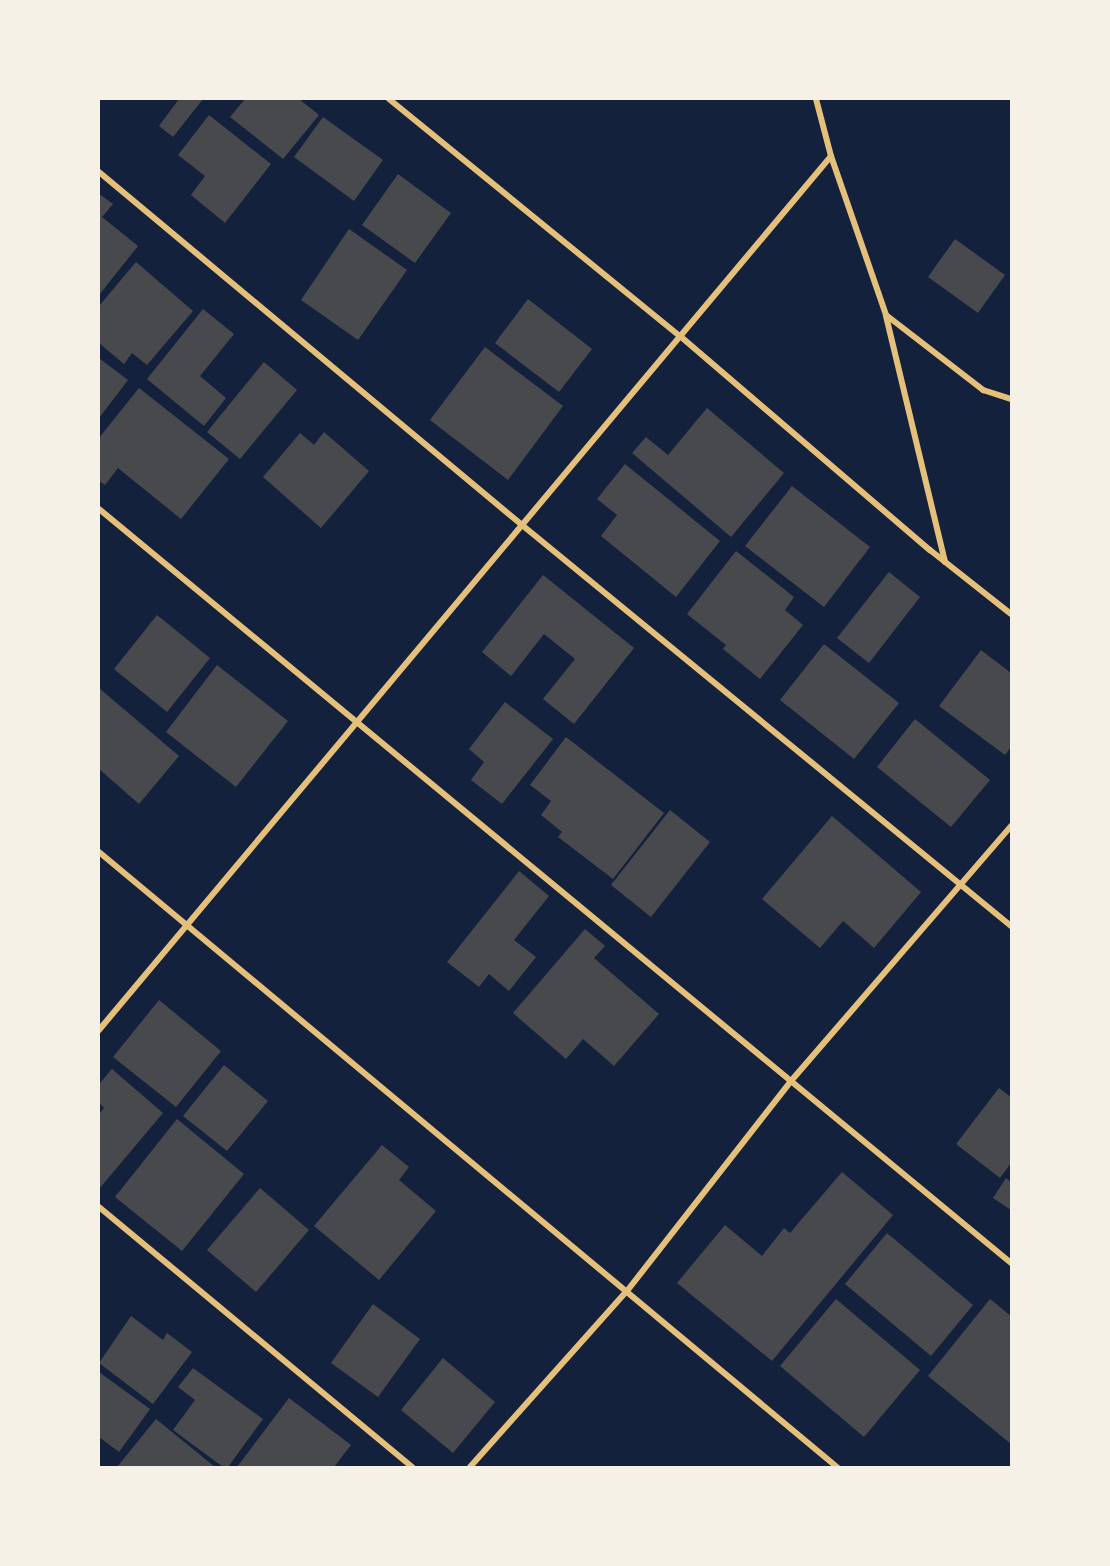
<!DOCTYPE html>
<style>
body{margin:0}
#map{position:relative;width:1110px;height:1566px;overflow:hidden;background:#14213d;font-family:"Fira Sans Condensed",sans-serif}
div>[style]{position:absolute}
.building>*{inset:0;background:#48494c}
.minor>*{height:6px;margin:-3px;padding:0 3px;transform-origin:3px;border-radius:3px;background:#e5c07b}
span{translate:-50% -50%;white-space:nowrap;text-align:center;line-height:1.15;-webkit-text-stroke:6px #f6f1e7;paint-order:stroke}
.frame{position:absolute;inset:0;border:100px solid #f6f1e7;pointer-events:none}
</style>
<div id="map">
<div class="building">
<i style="clip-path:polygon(179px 99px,203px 99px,173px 137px,159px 126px)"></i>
<i style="clip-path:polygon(245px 99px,299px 99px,319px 115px,283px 159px,230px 117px)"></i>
<i style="clip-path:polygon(209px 115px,271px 164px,225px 223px,191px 195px,205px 176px,178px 155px)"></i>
<i style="clip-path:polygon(323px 117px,383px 160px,354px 201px,294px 157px)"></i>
<i style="clip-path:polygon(398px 174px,451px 213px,415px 263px,362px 225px)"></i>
<i style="clip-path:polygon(99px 194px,113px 204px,102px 217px,138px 246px,99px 295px)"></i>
<i style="clip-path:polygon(349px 229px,407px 270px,358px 340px,301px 300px)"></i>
<i style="clip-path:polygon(955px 239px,1005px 275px,978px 313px,928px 277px)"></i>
<i style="clip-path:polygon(136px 262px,193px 311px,147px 365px,132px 353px,124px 364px,99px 343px,99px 306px)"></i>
<i style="clip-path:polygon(528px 299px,592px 349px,559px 392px,495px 343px)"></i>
<i style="clip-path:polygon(203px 309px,234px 334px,200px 376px,226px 398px,204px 426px,147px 379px)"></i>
<i style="clip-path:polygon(485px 347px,563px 406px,508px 480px,430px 420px)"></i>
<i style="clip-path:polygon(99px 358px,128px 380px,99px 418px)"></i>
<i style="clip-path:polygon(264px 362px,297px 390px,240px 459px,207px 432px)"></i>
<i style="clip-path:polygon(139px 388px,229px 459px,181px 519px,118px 468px,105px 485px,99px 481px,99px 438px)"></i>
<i style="clip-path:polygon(707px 408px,784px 473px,731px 537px,632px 453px,646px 437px,668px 455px)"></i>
<i style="clip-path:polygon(324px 432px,369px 471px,321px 528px,263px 477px,300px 433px,314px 445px)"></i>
<i style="clip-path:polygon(625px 464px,720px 541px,676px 597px,601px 536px,617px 515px,597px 499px)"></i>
<i style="clip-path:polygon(792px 486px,870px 547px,824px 607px,745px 546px)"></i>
<i style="clip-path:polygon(736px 551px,794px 597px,785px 610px,803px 625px,760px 679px,723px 649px,726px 645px,687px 614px)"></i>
<i style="clip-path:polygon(889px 572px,920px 597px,869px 663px,837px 638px)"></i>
<i style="clip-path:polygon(543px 575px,634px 648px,574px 724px,543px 699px,575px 659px,544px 634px,511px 676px,482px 652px)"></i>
<i style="clip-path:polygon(157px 615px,210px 658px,167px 712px,114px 669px)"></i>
<i style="clip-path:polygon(824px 644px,899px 703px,854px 759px,780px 700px)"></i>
<i style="clip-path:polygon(981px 650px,1011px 673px,1011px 747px,1005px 755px,939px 706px)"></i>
<i style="clip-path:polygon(217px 665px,288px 721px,236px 787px,166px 732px)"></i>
<i style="clip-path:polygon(99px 688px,179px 756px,139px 804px,99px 769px)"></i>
<i style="clip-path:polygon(505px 702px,553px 739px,502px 804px,471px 780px,484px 762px,469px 749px)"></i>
<i style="clip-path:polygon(915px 719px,990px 780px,951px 827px,877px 767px)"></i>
<i style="clip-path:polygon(566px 737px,664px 813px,613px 879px,558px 837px,562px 832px,541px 815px,551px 801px,530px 785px)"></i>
<i style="clip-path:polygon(670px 810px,710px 842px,651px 917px,611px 885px)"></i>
<i style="clip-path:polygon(832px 816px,921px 892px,874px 948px,843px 921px,820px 948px,762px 899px)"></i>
<i style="clip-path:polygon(519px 871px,549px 896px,514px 940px,536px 957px,509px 991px,489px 974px,479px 987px,447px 962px)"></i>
<i style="clip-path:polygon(585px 929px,605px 946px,594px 958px,659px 1014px,614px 1066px,583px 1039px,566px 1059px,513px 1013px)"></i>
<i style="clip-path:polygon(159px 1000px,221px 1051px,176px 1107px,113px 1057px)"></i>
<i style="clip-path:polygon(224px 1065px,268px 1101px,227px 1151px,183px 1116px)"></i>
<i style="clip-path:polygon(112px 1069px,163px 1113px,99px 1189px,99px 1114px,104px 1108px,99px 1103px,99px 1084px)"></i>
<i style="clip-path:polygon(999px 1088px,1011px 1097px,1011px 1163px,1000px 1178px,956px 1144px)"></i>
<i style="clip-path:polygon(177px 1119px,244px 1174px,182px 1251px,115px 1197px)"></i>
<i style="clip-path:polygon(382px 1145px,409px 1167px,399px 1180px,436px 1211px,379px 1280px,314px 1226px)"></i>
<i style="clip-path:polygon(842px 1172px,893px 1215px,772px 1361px,677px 1283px,725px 1225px,762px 1256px,784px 1228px,790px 1233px)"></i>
<i style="clip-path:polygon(1006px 1178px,1011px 1182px,1011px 1210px,993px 1198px)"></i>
<i style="clip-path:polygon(260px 1188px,309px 1230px,256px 1292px,207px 1250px)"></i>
<i style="clip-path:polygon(887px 1233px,973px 1305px,931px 1356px,845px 1284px)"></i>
<i style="clip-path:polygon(836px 1299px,920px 1370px,864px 1437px,780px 1366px)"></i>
<i style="clip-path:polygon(990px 1299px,1011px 1316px,1011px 1444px,928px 1376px)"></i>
<i style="clip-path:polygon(373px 1304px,420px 1339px,378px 1397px,331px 1363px)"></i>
<i style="clip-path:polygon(131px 1316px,163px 1340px,167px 1333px,192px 1352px,153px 1404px,99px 1363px)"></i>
<i style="clip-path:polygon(443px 1358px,495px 1402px,453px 1453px,401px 1410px)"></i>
<i style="clip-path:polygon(193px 1368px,263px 1419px,228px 1467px,223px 1467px,173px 1430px,195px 1400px,178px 1387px)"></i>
<i style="clip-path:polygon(99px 1372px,150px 1409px,119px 1452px,99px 1437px)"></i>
<i style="clip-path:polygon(289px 1398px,351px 1445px,334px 1467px,237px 1467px)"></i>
<i style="clip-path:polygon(156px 1419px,215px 1467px,117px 1467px)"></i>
</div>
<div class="minor">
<i style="left:389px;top:99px;width:375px;rotate:39.2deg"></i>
<i style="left:680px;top:336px;width:329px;rotate:40.6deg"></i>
<i style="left:930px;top:550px;width:103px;rotate:38.3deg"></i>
<i style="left:816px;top:99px;width:59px;rotate:75.3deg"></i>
<i style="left:831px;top:156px;width:168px;rotate:70.9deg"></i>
<i style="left:886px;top:315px;width:123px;rotate:37.7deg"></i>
<i style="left:983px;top:390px;width:29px;rotate:18deg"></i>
<i style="left:99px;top:172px;width:551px;rotate:39.85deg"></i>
<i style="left:522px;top:525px;width:632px;rotate:39.35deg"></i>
<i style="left:886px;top:316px;width:253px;rotate:76.5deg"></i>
<i style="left:99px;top:509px;width:1183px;rotate:39.58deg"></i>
<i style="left:99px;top:852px;width:961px;rotate:39.81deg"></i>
<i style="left:99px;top:1030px;width:1140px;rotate:-50.05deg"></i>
<i style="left:99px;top:1207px;width:407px;rotate:39.7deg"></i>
<i style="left:470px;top:1467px;width:236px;rotate:-48.3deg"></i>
<i style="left:627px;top:1291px;width:266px;rotate:-52deg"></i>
<i style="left:791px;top:1081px;width:337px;rotate:-49.2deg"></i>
</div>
<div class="frame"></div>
</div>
